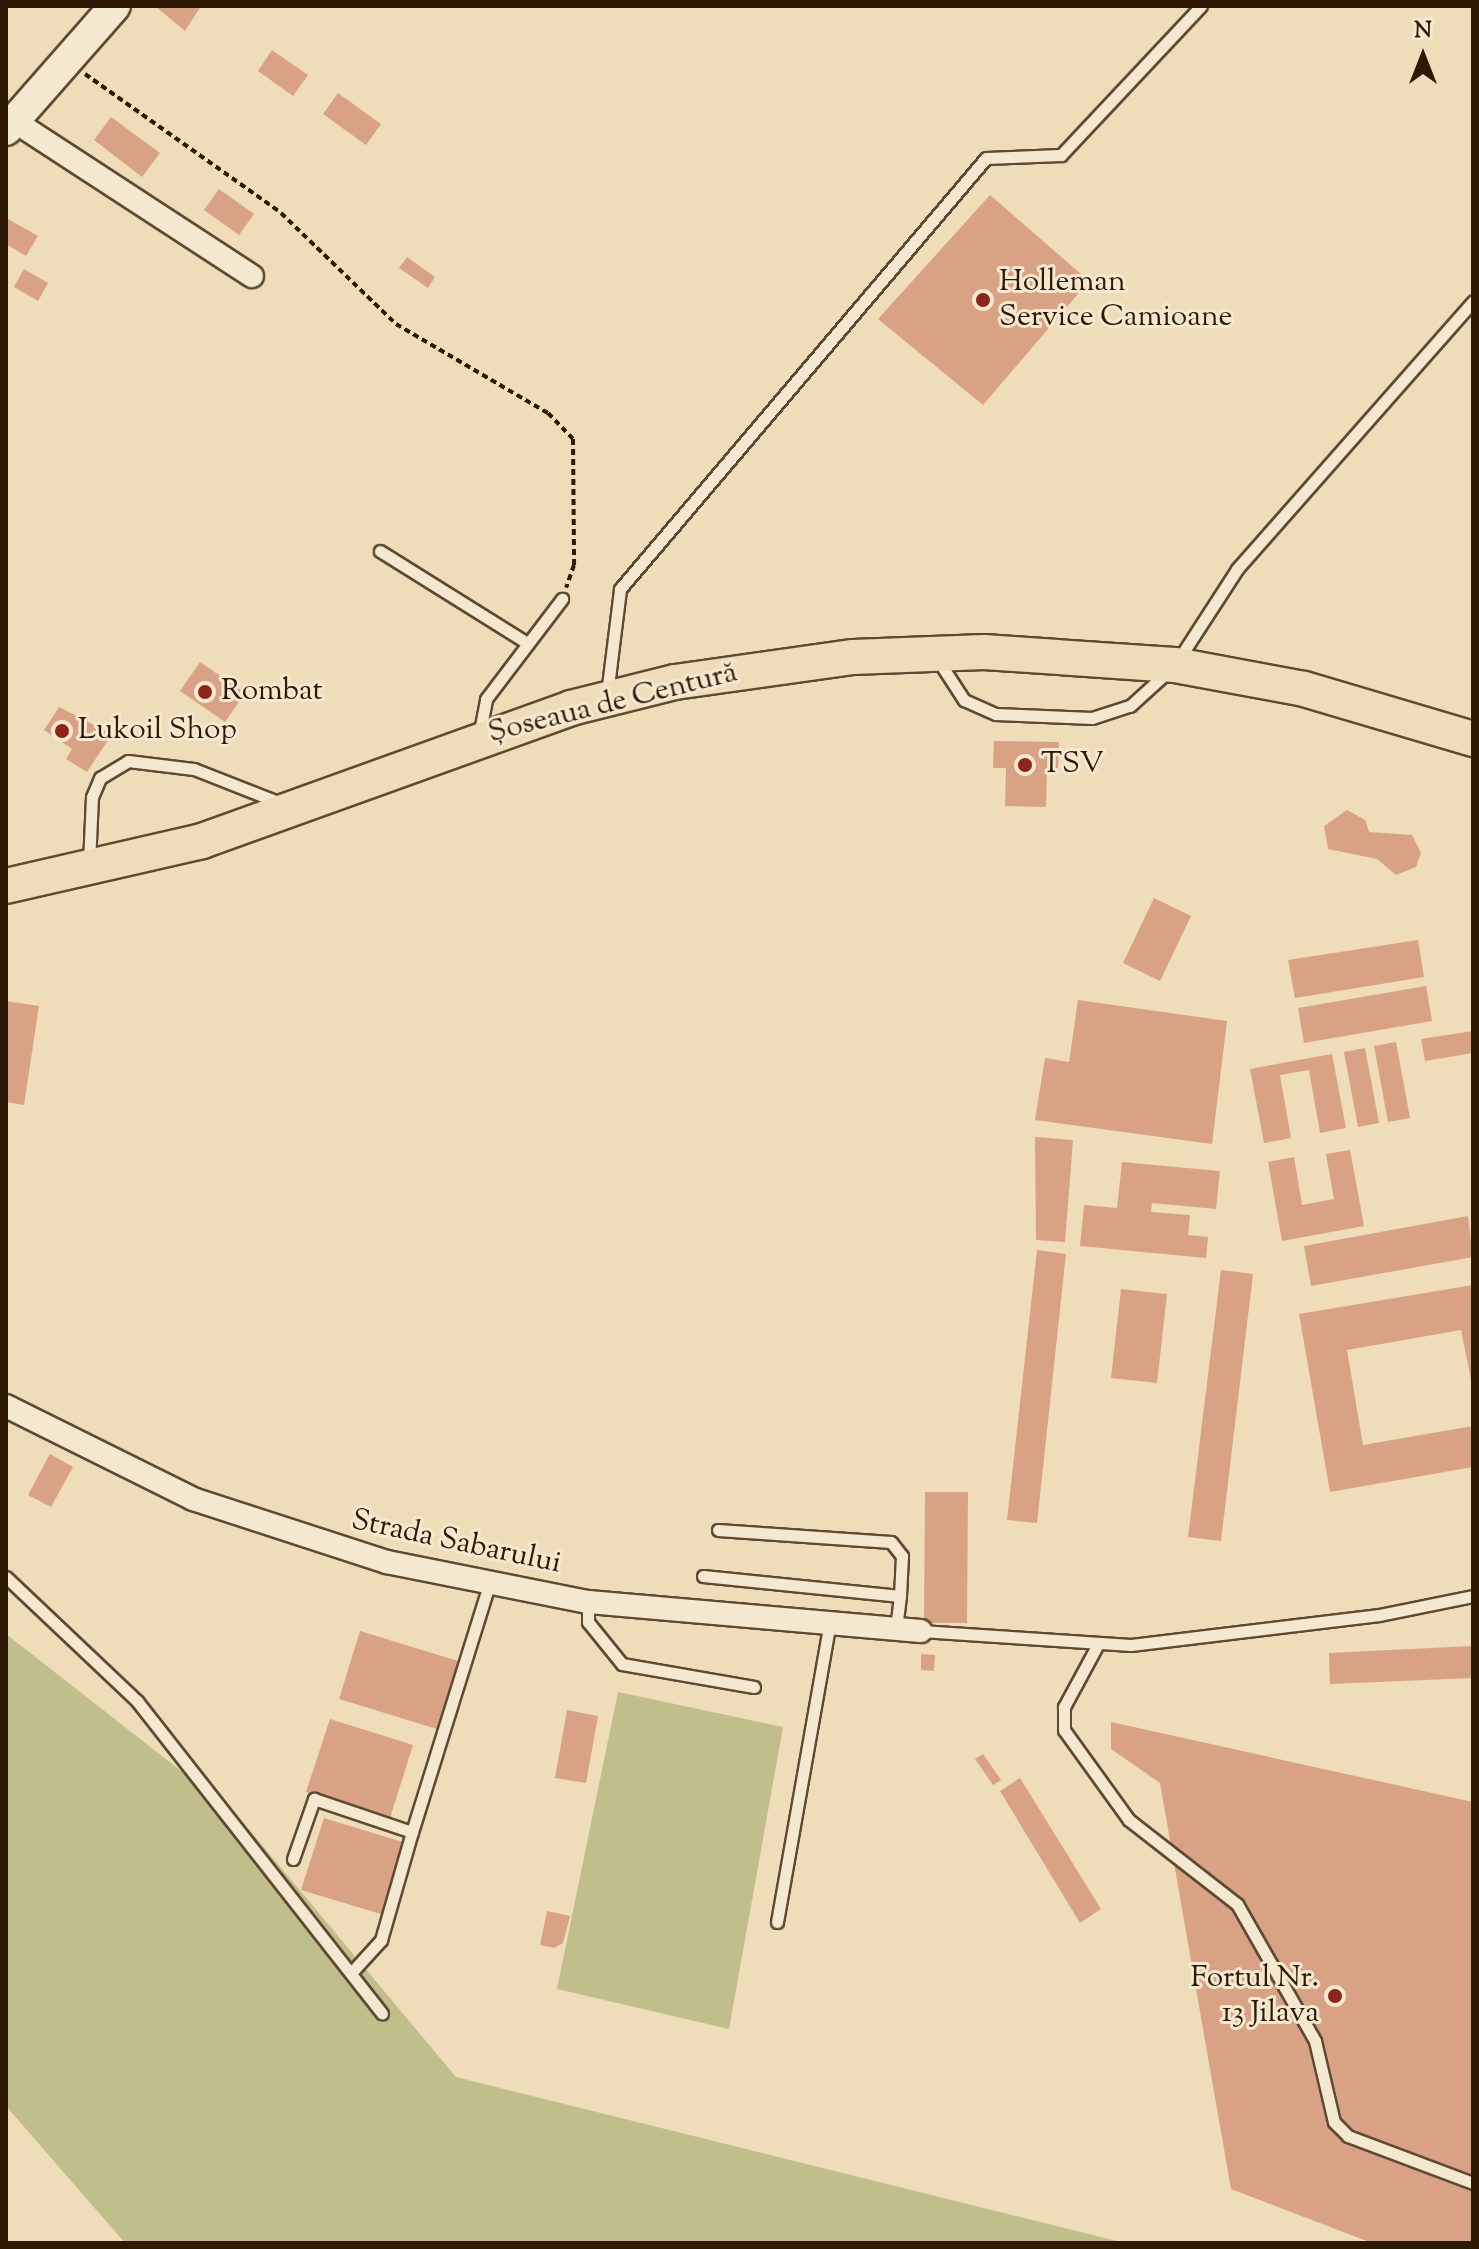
<!DOCTYPE html>
<meta charset="utf-8">
<style>
body{margin:0}
#map{position:relative;width:1479px;height:2249px;overflow:hidden;background:#efdcb8;font-family:"Sorts Mill Goudy",serif}
div>[style]{position:absolute}
.green>*{inset:0;background:#c0be8a}
.building>*{inset:0;background:#daa285}
.path>*{height:4px;margin-top:-2px;transform-origin:0;background:repeating-linear-gradient(90deg,#2e1905 0 6px,transparent 0 10px)}
.roads{filter:drop-shadow(2px 0 #5e4a32) drop-shadow(-2px 0 #5e4a32) drop-shadow(0 2px #5e4a32) drop-shadow(0 -2px #5e4a32)}
.lane>*{height:11px;margin:-5.5px;padding:0 5.5px;transform-origin:5.5px;border-radius:5.5px;background:#f5e8d1}
.street>*{height:22px;margin:-11px;padding:0 11px;transform-origin:11px;border-radius:11px;background:#f5e8d1}
.secondary>*{height:30px;margin:-15px;padding:0 15px;transform-origin:15px;border-radius:15px;background:#f5e8d1}
.primary>*{height:34px;margin:-17px;padding:0 17px;transform-origin:17px;border-radius:17px;background:#efdcb8}
.dots>*{width:22px;height:22px;translate:-50% -50%;box-sizing:border-box;border:4px solid #f5e8d1;border-radius:50%}
span{translate:-50% -50%;white-space:nowrap;text-align:center;line-height:1.15;-webkit-text-stroke:6px #f5e8d1;paint-order:stroke}
.poi-label{font-size:30px;color:#2e1905}
.left{translate:0 -50%;text-align:left}
.right{translate:-100% -50%;text-align:right}
.street-label{font-size:30px;color:#2e1905}
.frame{position:absolute;inset:0;border:8px solid #2e1905;pointer-events:none}
.north{position:absolute;left:1383px;top:16px;width:80px;height:80px;-webkit-text-stroke:6px #f5e8d1;paint-order:stroke;rotate:0deg;font-size:22px;font-weight:700;line-height:32px;text-align:center;color:#2e1905}
.north::after{content:'';display:block;margin:auto;width:28px;height:36px;background:#2e1905;clip-path:polygon(50% 0,100% 100%,50% 72%,0 100%)}
</style>
<div id="map">
<div class="green">
<i style="clip-path:polygon(6px 1634px,236px 1814px,456px 2077px,1125px 2243px,125px 2243px,6px 2106px)"></i>
<i style="clip-path:polygon(618px 1692px,783px 1727px,729px 2029px,557px 1989px)"></i>
</div>
<div class="building">
<i style="clip-path:polygon(155px 6px,201px 6px,185px 31px)"></i>
<i style="clip-path:polygon(272px 50px,308px 75px,293px 96px,258px 71px)"></i>
<i style="clip-path:polygon(338px 93px,381px 124px,366px 145px,323px 114px)"></i>
<i style="clip-path:polygon(111px 117px,160px 153px,142px 177px,94px 140px)"></i>
<i style="clip-path:polygon(219px 189px,254px 214px,239px 235px,204px 210px)"></i>
<i style="clip-path:polygon(990px 195px,1089px 281px,983px 405px,878px 319px)"></i>
<i style="clip-path:polygon(8px 219px,38px 236px,26px 256px,6px 244px)"></i>
<i style="clip-path:polygon(407px 257px,435px 277px,428px 288px,399px 268px)"></i>
<i style="clip-path:polygon(24px 269px,48px 283px,38px 301px,14px 287px)"></i>
<i style="clip-path:polygon(200px 662px,245px 693px,225px 722px,180px 691px)"></i>
<i style="clip-path:polygon(59px 707px,112px 734px,87px 772px,66px 759px,72px 749px,44px 730px)"></i>
<i style="clip-path:polygon(994px 741px,1059px 742px,1058px 768px,1047px 768px,1046px 807px,1005px 806px,1006px 768px,993px 768px)"></i>
<i style="clip-path:polygon(1347px 810px,1365px 820px,1369px 832px,1412px 835px,1421px 853px,1416px 867px,1396px 875px,1377px 859px,1328px 849px,1324px 826px)"></i>
<i style="clip-path:polygon(1154px 898px,1191px 916px,1160px 981px,1123px 963px)"></i>
<i style="clip-path:polygon(1418px 940px,1424px 977px,1295px 998px,1288px 960px)"></i>
<i style="clip-path:polygon(1426px 986px,1432px 1021px,1304px 1043px,1298px 1008px)"></i>
<i style="clip-path:polygon(1078px 1000px,1227px 1021px,1212px 1144px,1035px 1120px,1045px 1058px,1069px 1062px)"></i>
<i style="clip-path:polygon(6px 1001px,39px 1006px,24px 1105px,6px 1102px)"></i>
<i style="clip-path:polygon(1473px 1031px,1473px 1053px,1425px 1061px,1421px 1039px)"></i>
<i style="clip-path:polygon(1396px 1042px,1410px 1118px,1388px 1122px,1374px 1046px)"></i>
<i style="clip-path:polygon(1365px 1048px,1379px 1123px,1358px 1127px,1344px 1052px)"></i>
<i style="clip-path:polygon(1332px 1054px,1346px 1128px,1320px 1133px,1309px 1070px,1280px 1075px,1291px 1138px,1264px 1143px,1250px 1069px)"></i>
<i style="clip-path:polygon(1035px 1137px,1073px 1140px,1065px 1242px,1036px 1240px)"></i>
<i style="clip-path:polygon(1350px 1150px,1364px 1226px,1282px 1241px,1268px 1162px,1294px 1157px,1302px 1205px,1334px 1199px,1326px 1154px)"></i>
<i style="clip-path:polygon(1122px 1162px,1220px 1171px,1216px 1209px,1152px 1203px,1151px 1212px,1190px 1215px,1188px 1235px,1208px 1237px,1206px 1258px,1080px 1246px,1084px 1205px,1117px 1208px)"></i>
<i style="clip-path:polygon(1468px 1216px,1473px 1257px,1311px 1286px,1304px 1246px)"></i>
<i style="clip-path:polygon(1037px 1250px,1066px 1254px,1037px 1523px,1007px 1520px)"></i>
<i style="clip-path:polygon(1221px 1270px,1253px 1274px,1221px 1541px,1188px 1537px)"></i>
<i style="clip-path:polygon(1473px 1285px,1473px 1390px,1461px 1330px,1347px 1350px,1363px 1445px,1473px 1426px,1473px 1467px,1330px 1492px,1299px 1314px)"></i>
<i style="clip-path:polygon(1121px 1289px,1167px 1294px,1157px 1383px,1111px 1378px)"></i>
<i style="clip-path:polygon(50px 1454px,73px 1467px,51px 1507px,28px 1495px)"></i>
<i style="clip-path:polygon(925px 1492px,968px 1492px,967px 1623px,924px 1623px)"></i>
<i style="clip-path:polygon(360px 1631px,458px 1661px,437px 1729px,339px 1699px)"></i>
<i style="clip-path:polygon(1473px 1646px,1473px 1678px,1330px 1684px,1329px 1653px)"></i>
<i style="clip-path:polygon(921px 1654px,935px 1655px,934px 1671px,921px 1670px)"></i>
<i style="clip-path:polygon(567px 1710px,598px 1716px,586px 1783px,555px 1778px)"></i>
<i style="clip-path:polygon(330px 1719px,413px 1745px,390px 1818px,306px 1792px)"></i>
<i style="clip-path:polygon(1111px 1722px,1473px 1802px,1473px 2243px,1372px 2243px,1231px 2189px,1160px 1783px,1111px 1749px)"></i>
<i style="clip-path:polygon(983px 1754px,1001px 1780px,993px 1785px,975px 1759px)"></i>
<i style="clip-path:polygon(1020px 1778px,1101px 1909px,1080px 1923px,1000px 1791px)"></i>
<i style="clip-path:polygon(324px 1818px,406px 1843px,384px 1915px,301px 1890px)"></i>
<i style="clip-path:polygon(547px 1911px,570px 1916px,563px 1943px,554px 1948px,540px 1945px)"></i>
</div>
<div class="path">
<i style="left:85px;top:74px;width:240px;rotate:35.3deg"></i>
<i style="left:281px;top:213px;width:160px;rotate:44deg"></i>
<i style="left:396px;top:324px;width:176px;rotate:30.4deg"></i>
<i style="left:548px;top:413px;width:36px;rotate:46deg"></i>
<i style="left:573px;top:439px;width:126px;rotate:89.5deg"></i>
<i style="left:574px;top:565px;width:24px;rotate:109deg"></i>
</div>
<div class="roads">
<div class="lane">
<i style="left:380px;top:551px;width:173px;rotate:32deg"></i>
<i style="left:938px;top:660px;width:48px;rotate:57deg"></i>
<i style="left:964px;top:700px;width:35px;rotate:24deg"></i>
<i style="left:996px;top:714px;width:96px;rotate:2.4deg"></i>
<i style="left:1092px;top:718px;width:40px;rotate:-18deg"></i>
<i style="left:1130px;top:706px;width:61px;rotate:-42.3deg"></i>
<i style="left:1175px;top:665px;width:114px;rotate:-57.1deg"></i>
<i style="left:1237px;top:569px;width:357px;rotate:-48.6deg"></i>
<i style="left:607px;top:694px;width:106px;rotate:-82.9deg"></i>
<i style="left:620px;top:589px;width:565px;rotate:-49.66deg"></i>
<i style="left:986px;top:158px;width:75px;rotate:-2.3deg"></i>
<i style="left:1061px;top:155px;width:204px;rotate:-46.8deg"></i>
<i style="left:479px;top:736px;width:38px;rotate:-79deg"></i>
<i style="left:486px;top:699px;width:126px;rotate:-52.8deg"></i>
<i style="left:89px;top:863px;width:66px;rotate:-87.4deg"></i>
<i style="left:92px;top:797px;width:21px;rotate:-67deg"></i>
<i style="left:100px;top:778px;width:33px;rotate:-31deg"></i>
<i style="left:128px;top:761px;width:66px;rotate:6.9deg"></i>
<i style="left:194px;top:769px;width:96px;rotate:21.5deg"></i>
<i style="left:718px;top:1530px;width:173px;rotate:4deg"></i>
<i style="left:891px;top:1542px;width:18px;rotate:52deg"></i>
<i style="left:902px;top:1556px;width:40px;rotate:92.9deg"></i>
<i style="left:703px;top:1576px;width:198px;rotate:5.8deg"></i>
<i style="left:900px;top:1596px;width:33px;rotate:97deg"></i>
<i style="left:6px;top:1577px;width:180px;rotate:43.4deg"></i>
<i style="left:137px;top:1701px;width:397px;rotate:51.9deg"></i>
<i style="left:588px;top:1602px;width:20px;rotate:90deg"></i>
<i style="left:588px;top:1622px;width:54px;rotate:51deg"></i>
<i style="left:622px;top:1664px;width:134px;rotate:9.9deg"></i>
<i style="left:921px;top:1631px;width:210px;rotate:3.8deg"></i>
<i style="left:1131px;top:1645px;width:250px;rotate:-6.9deg"></i>
<i style="left:1379px;top:1615px;width:96px;rotate:-11.4deg"></i>
<i style="left:1098px;top:1644px;width:72px;rotate:118.4deg"></i>
<i style="left:1064px;top:1707px;width:23px;rotate:90deg"></i>
<i style="left:1064px;top:1730px;width:111px;rotate:54.2deg"></i>
<i style="left:1129px;top:1820px;width:137px;rotate:37.9deg"></i>
<i style="left:1237px;top:1904px;width:158px;rotate:60.3deg"></i>
<i style="left:1315px;top:2041px;width:83px;rotate:76.8deg"></i>
<i style="left:1334px;top:2122px;width:20px;rotate:45deg"></i>
<i style="left:1348px;top:2136px;width:134px;rotate:20.6deg"></i>
<i style="left:293px;top:1859px;width:64px;rotate:-70.7deg"></i>
<i style="left:314px;top:1799px;width:103px;rotate:18.6deg"></i>
<i style="left:412px;top:1832px;width:259px;rotate:-72.7deg"></i>
<i style="left:777px;top:1922px;width:305px;rotate:-80deg"></i>
<i style="left:351px;top:1973px;width:45px;rotate:-47.7deg"></i>
<i style="left:381px;top:1940px;width:112px;rotate:-74deg"></i>
</div>
<div class="street">
<i style="left:14px;top:121px;width:284px;rotate:33.1deg"></i>
<i style="left:6px;top:1406px;width:209px;rotate:26.4deg"></i>
<i style="left:193px;top:1499px;width:204px;rotate:18deg"></i>
<i style="left:387px;top:1562px;width:205px;rotate:11.3deg"></i>
<i style="left:588px;top:1602px;width:334px;rotate:5deg"></i>
</div>
<div class="secondary">
<i style="left:6px;top:130px;width:165px;rotate:-48.7deg"></i>
</div>
<div class="primary">
<i style="left:6px;top:886px;width:201px;rotate:-12.9deg"></i>
<i style="left:202px;top:841px;width:392px;rotate:-19.8deg"></i>
<i style="left:571px;top:708px;width:107px;rotate:-14deg"></i>
<i style="left:675px;top:682px;width:180px;rotate:-8deg"></i>
<i style="left:853px;top:657px;width:131px;rotate:-2.2deg"></i>
<i style="left:984px;top:652px;width:191px;rotate:3.9deg"></i>
<i style="left:1175px;top:665px;width:131px;rotate:10.5deg"></i>
<i style="left:1304px;top:689px;width:176px;rotate:16.5deg"></i>
</div>
</div>
<div class="dots">
<i style="left:983px;top:300px;background:#8f2418"></i>
<i style="left:205px;top:692px;background:#8f2418"></i>
<i style="left:62px;top:731px;background:#8f2418"></i>
<i style="left:1025px;top:765px;background:#8f2418"></i>
<i style="left:1335px;top:1996px;background:#8f2418"></i>
</div>
<div class="poi-label">
<span class="left" style="left:999px;top:300px">Holleman<br>Service Camioane</span>
<span class="left" style="left:221px;top:692px">Rombat</span>
<span class="left" style="left:78px;top:731px">Lukoil Shop</span>
<span class="left" style="left:1041px;top:765px">TSV</span>
<span class="right" style="left:1319px;top:1996px">Fortul Nr.<br>13 Jilava</span>
</div>
<div class="street-label">
<span style="left:613px;top:704px;rotate:-14deg">Șoseaua de Centură</span>
<span style="left:456px;top:1543px;rotate:12deg">Strada Sabarului</span>
</div>
<div class="frame"></div>
<div class="north">N</div>
</div>
